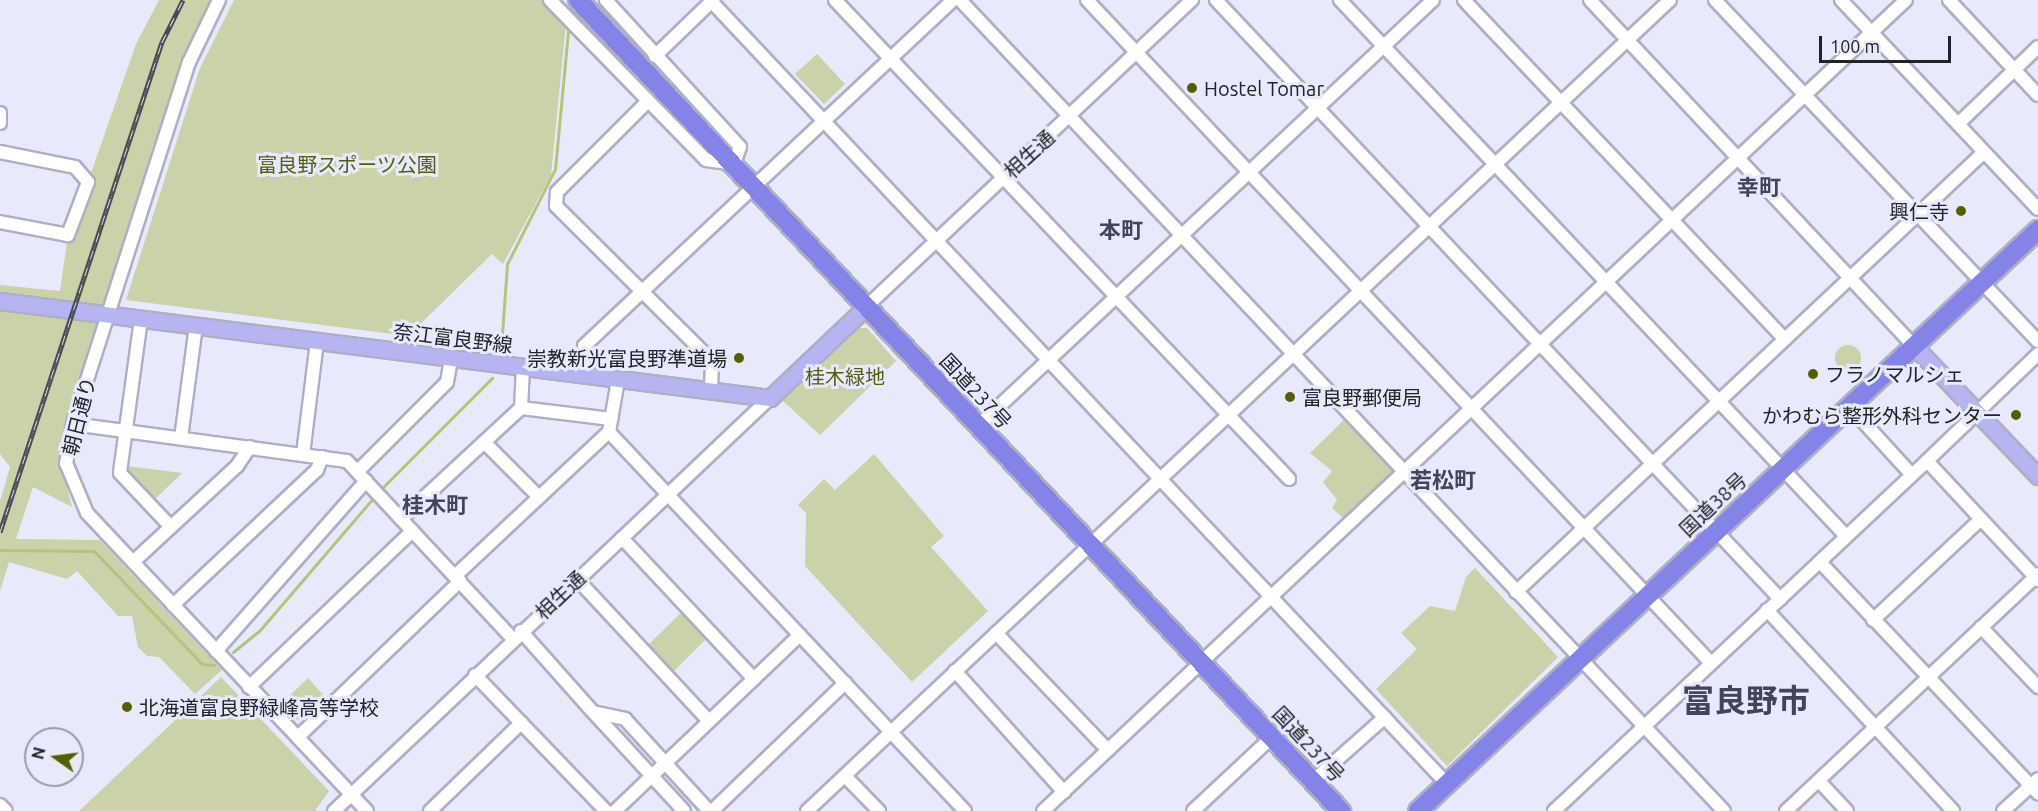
<!DOCTYPE html>
<meta charset="utf-8">
<style>
body{margin:0}
#map{position:relative;width:2038px;height:811px;overflow:hidden;background:#e8eafc;font-family:Ubuntu,"Noto Sans JP",sans-serif}
div>[style]{position:absolute}
.green>*{inset:0;background:#c9d2a8}
.round{border-radius:50%}
.stream>*{height:3px;margin:-1.5px;padding:0 1.5px;transform-origin:1.5px;border-radius:1.5px;background:#b5c37e}
.roads{filter:drop-shadow(2px 0 #aeafc5) drop-shadow(-2px 0 #aeafc5) drop-shadow(0 2px #aeafc5) drop-shadow(0 -2px #aeafc5)}
.minor>*{height:12px;margin:-6px;padding:0 6px;transform-origin:6px;border-radius:6px;background:#fff}
.major>*{height:15px;margin:-7.5px;padding:0 7.5px;transform-origin:7.5px;border-radius:7.5px;background:#b5b5f1}
.highway>*{height:18px;margin:-9px;padding:0 9px;transform-origin:9px;border-radius:9px;background:#8483e8}
.rail>*{height:5px;margin-top:-2.5px;transform-origin:0;background:repeating-linear-gradient(90deg,#e8eafc 0 9px,#494a54 0 18px);box-sizing:border-box;border-block:2px solid #494a54}
.dots>*{width:16px;height:16px;translate:-50% -50%;box-sizing:border-box;border:3px solid #e8eafc;border-radius:50%}
span{translate:-50% -50%;white-space:nowrap;text-align:center;line-height:1.15;-webkit-text-stroke:6px #e8eafc;paint-order:stroke}
.poi-label{font-size:20px;color:#21222a}
.left{translate:0 -50%;text-align:left}
.right{translate:-100% -50%;text-align:right}
.street-label{font-size:20px;color:#21222a}
.park-label{font-size:20px;color:#525d10}
.quarter-label{font-size:22px;color:#434457;font-weight:700}
.town-label{font-size:32px;color:#434457;font-weight:700}
.north{position:absolute;left:24px;top:727px;width:60px;height:60px;box-sizing:border-box;background:#e8eafc;border:2px solid #989aa8;border-radius:50%;rotate:284deg;font-size:16px;font-weight:700;line-height:24px;text-align:center;color:#21222a}
.north::after{content:'';display:block;margin:auto;width:21px;height:27px;background:#546000;clip-path:polygon(50% 0,100% 100%,50% 72%,0 100%)}
.scale{position:absolute;left:1819px;top:36px;width:132px;height:27px;box-sizing:border-box;border:3px solid #21222a;border-top:0;padding-left:8px;font-size:18px;line-height:21px;white-space:nowrap;color:#21222a;-webkit-text-stroke:4px #e8eafc;paint-order:stroke}
</style>
<div id="map">
<div class="green">
<i style="clip-path:polygon(159px 0,210px 0,184px 57px,106px 308px,0 295px,0 285px,60px 291px,67px 242px,136px 44px)"></i>
<i style="clip-path:polygon(234px 0,543px 0,566px 24px,551px 175px,503px 264px,492px 254px,408px 336px,126px 300px,200px 68px)"></i>
<i style="clip-path:polygon(817px 54px,845px 84px,824px 104px,795px 74px)"></i>
<i style="clip-path:polygon(0 307px,102px 321px,61px 463px,72px 507px,33px 487px,16px 539px,100px 540px,222px 670px,195px 694px,159px 657px,147px 656px,138px 647px,132px 616px,118px 616px,77px 571px,67px 579px,9px 562px,0 591px,0 501px,10px 467px,0 454px)"></i>
<i style="clip-path:polygon(860px 328px,867px 328px,896px 361px,820px 435px,783px 401px)"></i>
<i class="round" style="left:1835px;top:345px;width:26px;height:26px"></i>
<i style="clip-path:polygon(1345px 419px,1392px 467px,1393px 476px,1346px 521px,1332px 508px,1337px 500px,1323px 482px,1332px 471px,1310px 453px)"></i>
<i style="clip-path:polygon(874px 454px,944px 536px,931px 547px,988px 611px,912px 682px,805px 566px,806px 513px,798px 505px,824px 479px,835px 490px)"></i>
<i style="clip-path:polygon(127px 466px,182px 473px,154px 500px,125px 473px)"></i>
<i style="clip-path:polygon(1475px 568px,1558px 657px,1447px 766px,1376px 689px,1417px 649px,1401px 633px,1430px 606px,1455px 611px,1466px 577px)"></i>
<i style="clip-path:polygon(683px 611px,708px 637px,673px 672px,647px 646px)"></i>
<i style="clip-path:polygon(221px 677px,329px 791px,315px 811px,79px 811px)"></i>
<i style="clip-path:polygon(308px 678px,327px 699px,304px 720px,297px 720px,281px 704px)"></i>
</div>
<div class="stream">
<i style="left:501px;top:348px;width:84px;rotate:-85.9deg"></i>
<i style="left:507px;top:264px;width:106px;rotate:-63.2deg"></i>
<i style="left:555px;top:169px;width:139px;rotate:-84.6deg"></i>
<i style="left:379px;top:491px;width:160px;rotate:-45deg"></i>
<i style="left:0;top:550px;width:94px;rotate:0.6deg"></i>
<i style="left:94px;top:551px;width:156px;rotate:46.3deg"></i>
<i style="left:202px;top:664px;width:12px;rotate:5deg"></i>
<i style="left:233px;top:652px;width:35px;rotate:-39deg"></i>
<i style="left:260px;top:630px;width:177px;rotate:-49.4deg"></i>
</div>
<div class="roads">
<div class="minor">
<i style="left:219px;top:0;width:69px;rotate:115.8deg"></i>
<i style="left:189px;top:62px;width:380px;rotate:107.8deg"></i>
<i style="left:73px;top:424px;width:40px;rotate:100deg"></i>
<i style="left:66px;top:463px;width:54px;rotate:67.2deg"></i>
<i style="left:87px;top:513px;width:409px;rotate:46.8deg"></i>
<i style="left:550px;top:0;width:223px;rotate:45.7deg"></i>
<i style="left:706px;top:160px;width:28px;rotate:8deg"></i>
<i style="left:734px;top:164px;width:18px;rotate:-71deg"></i>
<i style="left:740px;top:147px;width:199px;rotate:-132.4deg"></i>
<i style="left:710px;top:0;width:1076px;rotate:46.77deg"></i>
<i style="left:835px;top:0;width:660px;rotate:46.53deg"></i>
<i style="left:960px;top:0;width:1114px;rotate:46.71deg"></i>
<i style="left:1087px;top:0;width:910px;rotate:46.74deg"></i>
<i style="left:1216px;top:0;width:823px;rotate:46.72deg"></i>
<i style="left:1340px;top:0;width:737px;rotate:46.65deg"></i>
<i style="left:1464px;top:0;width:467px;rotate:46.6deg"></i>
<i style="left:1590px;top:0;width:474px;rotate:46.9deg"></i>
<i style="left:1715px;top:0;width:470px;rotate:46.6deg"></i>
<i style="left:1841px;top:0;width:287px;rotate:46.7deg"></i>
<i style="left:1949px;top:0;width:130px;rotate:46.9deg"></i>
<i style="left:655px;top:56px;width:81px;rotate:-44deg"></i>
<i style="left:648px;top:101px;width:129px;rotate:135deg"></i>
<i style="left:557px;top:192px;width:14px;rotate:94deg"></i>
<i style="left:556px;top:206px;width:220px;rotate:44.8deg"></i>
<i style="left:712px;top:361px;width:30px;rotate:92deg"></i>
<i style="left:0;top:113px;width:10px;rotate:90deg"></i>
<i style="left:1958px;top:124px;width:111px;rotate:-43.9deg"></i>
<i style="left:0;top:152px;width:76px;rotate:11.3deg"></i>
<i style="left:75px;top:167px;width:20px;rotate:49deg"></i>
<i style="left:88px;top:182px;width:57px;rotate:110.7deg"></i>
<i style="left:68px;top:235px;width:69px;rotate:-169.2deg"></i>
<i style="left:866px;top:307px;width:448px;rotate:-43.3deg"></i>
<i style="left:141px;top:319px;width:155px;rotate:97.8deg"></i>
<i style="left:120px;top:473px;width:74px;rotate:46.6deg"></i>
<i style="left:2038px;top:354px;width:154px;rotate:136.1deg"></i>
<i style="left:1927px;top:461px;width:163px;rotate:47deg"></i>
<i style="left:583px;top:374px;width:28px;rotate:-88deg"></i>
<i style="left:584px;top:346px;width:506px;rotate:-43.16deg"></i>
<i style="left:1849px;top:406px;width:92px;rotate:47.6deg"></i>
<i style="left:521px;top:408px;width:91px;rotate:7deg"></i>
<i style="left:73px;top:424px;width:276px;rotate:7.7deg"></i>
<i style="left:347px;top:461px;width:243px;rotate:47deg"></i>
<i style="left:978px;top:426px;width:623px;rotate:-43.11deg"></i>
<i style="left:609px;top:432px;width:520px;rotate:46.79deg"></i>
<i style="left:181px;top:438px;width:113px;rotate:-82.4deg"></i>
<i style="left:484px;top:442px;width:78px;rotate:45deg"></i>
<i style="left:303px;top:454px;width:113px;rotate:-82.9deg"></i>
<i style="left:358px;top:471px;width:126px;rotate:-45deg"></i>
<i style="left:447px;top:382px;width:23px;rotate:-80deg"></i>
<i style="left:401px;top:519px;width:163px;rotate:-42.8deg"></i>
<i style="left:521px;top:408px;width:41px;rotate:-87.2deg"></i>
<i style="left:622px;top:538px;width:193px;rotate:46.9deg"></i>
<i style="left:133px;top:562px;width:142px;rotate:-42.7deg"></i>
<i style="left:237px;top:466px;width:23px;rotate:-56deg"></i>
<i style="left:1820px;top:562px;width:318px;rotate:46.7deg"></i>
<i style="left:456px;top:575px;width:209px;rotate:-43.1deg"></i>
<i style="left:609px;top:432px;width:53px;rotate:-80.2deg"></i>
<i style="left:577px;top:579px;width:194px;rotate:47.1deg"></i>
<i style="left:1516px;top:592px;width:642px;rotate:-43.23deg"></i>
<i style="left:173px;top:605px;width:197px;rotate:-43.2deg"></i>
<i style="left:317px;top:470px;width:14px;rotate:-69deg"></i>
<i style="left:1767px;top:610px;width:274px;rotate:47.2deg"></i>
<i style="left:1873px;top:620px;width:148px;rotate:-43.1deg"></i>
<i style="left:1981px;top:627px;width:83px;rotate:46.5deg"></i>
<i style="left:521px;top:631px;width:108px;rotate:48.4deg"></i>
<i style="left:593px;top:712px;width:33px;rotate:12deg"></i>
<i style="left:625px;top:719px;width:125px;rotate:47.6deg"></i>
<i style="left:996px;top:633px;width:162px;rotate:46.3deg"></i>
<i style="left:216px;top:651px;width:227px;rotate:-48.6deg"></i>
<i style="left:955px;top:671px;width:163px;rotate:48deg"></i>
<i style="left:475px;top:675px;width:189px;rotate:46.1deg"></i>
<i style="left:249px;top:687px;width:226px;rotate:-43.7deg"></i>
<i style="left:593px;top:712px;width:134px;rotate:47.4deg"></i>
<i style="left:298px;top:737px;width:225px;rotate:-43.9deg"></i>
<i style="left:845px;top:776px;width:49px;rotate:45.8deg"></i>
<i style="left:1313px;top:781px;width:96px;rotate:-41.6deg"></i>
<i style="left:1819px;top:781px;width:41px;rotate:47deg"></i>
<i style="left:0;top:805px;width:8px;rotate:45deg"></i>
<i style="left:334px;top:811px;width:601px;rotate:-43.45deg"></i>
<i style="left:430px;top:811px;width:127px;rotate:-44deg"></i>
<i style="left:615px;top:811px;width:255px;rotate:-43.6deg"></i>
<i style="left:712px;top:811px;width:185px;rotate:-43.9deg"></i>
<i style="left:807px;top:811px;width:1184px;rotate:-43.22deg"></i>
<i style="left:1043px;top:811px;width:1184px;rotate:-43.22deg"></i>
<i style="left:1193px;top:811px;width:108px;rotate:-43.1deg"></i>
<i style="left:1554px;top:811px;width:511px;rotate:-43.18deg"></i>
<i style="left:1786px;top:811px;width:346px;rotate:-43.2deg"></i>
<i style="left:2003px;top:811px;width:47px;rotate:-42.4deg"></i>
</div>
<div class="major">
<i style="left:0;top:301px;width:776px;rotate:7.18deg"></i>
<i style="left:770px;top:398px;width:132px;rotate:-43.5deg"></i>
<i style="left:1914px;top:346px;width:180px;rotate:46.4deg"></i>
</div>
<div class="highway">
<i style="left:578px;top:0;width:1114px;rotate:46.75deg"></i>
<i style="left:1418px;top:811px;width:850px;rotate:-43.14deg"></i>
</div>
</div>
<div class="rail">
<i style="left:0;top:532px;width:516px;rotate:-71.71deg"></i>
<i style="left:162px;top:42px;width:47px;rotate:-63.4deg"></i>
</div>
<div class="dots">
<i style="left:1192px;top:88px;background:#546000"></i>
<i style="left:1961px;top:211px;background:#546000"></i>
<i style="left:739px;top:358px;background:#546000"></i>
<i style="left:1813px;top:374px;background:#546000"></i>
<i style="left:1290px;top:397px;background:#546000"></i>
<i style="left:2016px;top:415px;background:#546000"></i>
<i style="left:127px;top:707px;background:#546000"></i>
</div>
<div class="poi-label">
<span class="left" style="left:1204px;top:88px">Hostel Tomar</span>
<span class="right" style="left:1949px;top:211px">興仁寺</span>
<span class="right" style="left:727px;top:358px">崇教新光富良野準道場</span>
<span class="left" style="left:1825px;top:374px">フラノマルシェ</span>
<span class="left" style="left:1302px;top:397px">富良野郵便局</span>
<span class="right" style="left:2002px;top:415px">かわむら整形外科センター</span>
<span class="left" style="left:139px;top:707px">北海道富良野緑峰高等学校</span>
</div>
<div class="street-label">
<span style="left:1029px;top:154px;rotate:-42deg">相生通</span>
<span style="left:453px;top:338px;rotate:7deg">奈江富良野線</span>
<span style="left:976px;top:391px;rotate:47deg">国道237号</span>
<span style="left:79px;top:416px;rotate:-76deg">朝日通り</span>
<span style="left:1713px;top:504px;rotate:-43deg">国道38号</span>
<span style="left:560px;top:595px;rotate:-43deg">相生通</span>
<span style="left:1309px;top:744px;rotate:47deg">国道237号</span>
</div>
<div class="park-label">
<span style="left:347px;top:164px">富良野スポーツ公園</span>
<span style="left:845px;top:376px">桂木緑地</span>
</div>
<div class="quarter-label">
<span style="left:1759px;top:187px">幸町</span>
<span style="left:1121px;top:230px">本町</span>
<span style="left:1443px;top:480px">若松町</span>
<span style="left:435px;top:505px">桂木町</span>
</div>
<div class="town-label">
<span style="left:1746px;top:700px">富良野市</span>
</div>
<div class="north">N</div>
<div class="scale">100 m</div>
</div>
